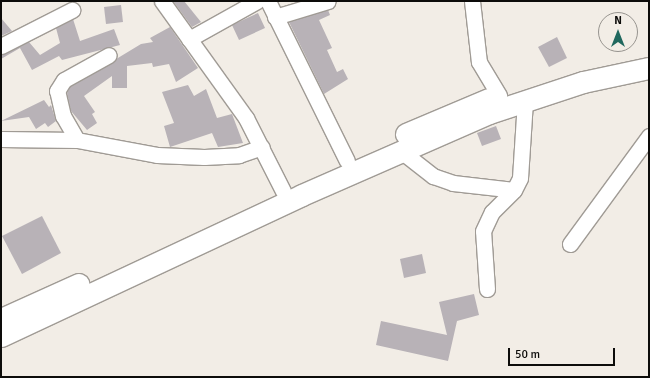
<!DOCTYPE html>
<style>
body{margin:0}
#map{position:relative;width:650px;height:378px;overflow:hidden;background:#f2ede6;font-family:Signika,sans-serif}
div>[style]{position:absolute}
.building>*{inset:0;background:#b8b2b7}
.roads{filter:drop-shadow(1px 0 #a09b95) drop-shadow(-1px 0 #a09b95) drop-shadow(0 1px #a09b95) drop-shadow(0 -1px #a09b95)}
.street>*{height:15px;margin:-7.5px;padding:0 7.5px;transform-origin:7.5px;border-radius:7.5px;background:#fff}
.secondary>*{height:21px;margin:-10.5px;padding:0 10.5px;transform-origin:10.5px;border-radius:10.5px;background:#fff}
span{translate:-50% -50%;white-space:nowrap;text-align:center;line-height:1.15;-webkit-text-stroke:3px #f2ede6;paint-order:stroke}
.frame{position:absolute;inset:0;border:2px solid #0d0c0a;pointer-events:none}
.north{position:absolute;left:598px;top:12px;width:40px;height:40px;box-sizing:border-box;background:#f2ede6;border:1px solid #96938e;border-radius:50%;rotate:0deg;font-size:11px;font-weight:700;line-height:16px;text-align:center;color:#0d0c0a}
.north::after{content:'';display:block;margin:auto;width:14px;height:18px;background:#20685e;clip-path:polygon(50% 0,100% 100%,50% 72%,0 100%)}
.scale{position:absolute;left:508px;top:348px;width:107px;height:18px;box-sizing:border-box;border:2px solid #0d0c0a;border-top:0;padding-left:5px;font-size:12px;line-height:14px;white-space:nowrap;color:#0d0c0a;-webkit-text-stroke:3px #f2ede6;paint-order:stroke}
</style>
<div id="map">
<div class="building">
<i style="clip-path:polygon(173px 1px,184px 1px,201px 22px,192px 27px)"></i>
<i style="clip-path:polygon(121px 5px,123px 22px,106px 24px,104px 7px)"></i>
<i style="clip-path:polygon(328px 10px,330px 15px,319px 20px,332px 48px,327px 50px,337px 72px,343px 69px,348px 79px,324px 94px,289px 22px)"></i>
<i style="clip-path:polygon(258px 13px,265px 28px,239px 40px,232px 25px)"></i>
<i style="clip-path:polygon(1px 18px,12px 31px,1px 36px)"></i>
<i style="clip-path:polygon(73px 19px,80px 41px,114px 29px,120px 45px,62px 60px,59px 56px,32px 70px,20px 48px,1px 59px,1px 55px,29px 42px,40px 55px,60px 43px,56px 28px)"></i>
<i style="clip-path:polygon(170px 27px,198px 68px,176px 82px,169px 64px,153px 67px,152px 63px,127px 66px,127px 88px,112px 88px,112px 76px,84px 96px,95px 112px,92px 114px,97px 123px,87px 130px,71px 111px,67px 93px,70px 87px,141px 44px,153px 42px,150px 38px)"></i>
<i style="clip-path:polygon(557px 37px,567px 58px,549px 67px,538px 47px)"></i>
<i style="clip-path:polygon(188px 85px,194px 96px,206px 89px,217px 118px,232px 114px,243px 143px,218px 147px,212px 133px,170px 147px,164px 126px,174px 123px,162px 92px)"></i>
<i style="clip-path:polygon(44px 100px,49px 107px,51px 105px,56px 121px,48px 127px,45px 123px,36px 129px,29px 117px,1px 121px)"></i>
<i style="clip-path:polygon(496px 126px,501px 139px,482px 146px,477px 133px)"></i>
<i style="clip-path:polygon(42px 216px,61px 253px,22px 274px,2px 236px)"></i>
<i style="clip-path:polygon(422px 254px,426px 273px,404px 278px,400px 259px)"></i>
<i style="clip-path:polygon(474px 294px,479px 315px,457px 321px,448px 361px,376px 345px,381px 321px,447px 335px,439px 302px)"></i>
</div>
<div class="roads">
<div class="street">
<i style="left:162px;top:1px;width:144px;rotate:54.3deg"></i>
<i style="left:246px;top:118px;width:82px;rotate:63.1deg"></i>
<i style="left:268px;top:1px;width:178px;rotate:63.7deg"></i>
<i style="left:472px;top:1px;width:61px;rotate:83.5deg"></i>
<i style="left:479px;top:62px;width:39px;rotate:59deg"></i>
<i style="left:275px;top:17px;width:55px;rotate:-16.8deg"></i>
<i style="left:189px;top:39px;width:78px;rotate:-29.2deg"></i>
<i style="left:1px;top:46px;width:80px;rotate:-26.9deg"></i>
<i style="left:1px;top:139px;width:76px;rotate:0.8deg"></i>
<i style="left:77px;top:140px;width:81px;rotate:10.6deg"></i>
<i style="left:157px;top:155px;width:47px;rotate:2.4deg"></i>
<i style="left:204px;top:157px;width:35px;rotate:-3deg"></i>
<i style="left:239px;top:155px;width:24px;rotate:-19deg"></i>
<i style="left:77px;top:140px;width:28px;rotate:-120deg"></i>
<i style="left:63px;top:116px;width:26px;rotate:-103deg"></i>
<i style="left:57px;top:91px;width:13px;rotate:-58deg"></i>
<i style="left:64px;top:80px;width:51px;rotate:-29.1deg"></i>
<i style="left:401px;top:151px;width:41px;rotate:38deg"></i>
<i style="left:433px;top:176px;width:21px;rotate:19deg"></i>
<i style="left:453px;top:183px;width:61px;rotate:6.5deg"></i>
<i style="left:570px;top:244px;width:134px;rotate:-53.8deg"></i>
<i style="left:487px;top:289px;width:58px;rotate:-93.9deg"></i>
<i style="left:483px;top:231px;width:21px;rotate:-65deg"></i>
<i style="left:492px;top:212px;width:31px;rotate:-45deg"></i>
<i style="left:514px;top:190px;width:13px;rotate:-63deg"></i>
<i style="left:520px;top:178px;width:77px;rotate:-86.3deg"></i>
</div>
<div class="secondary">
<i style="left:406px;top:134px;width:90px;rotate:-22.9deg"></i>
<i style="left:1px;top:319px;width:85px;rotate:-24.2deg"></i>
<i style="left:1px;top:336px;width:332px;rotate:-25.1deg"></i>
<i style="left:302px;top:195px;width:204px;rotate:-23.7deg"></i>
<i style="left:489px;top:113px;width:99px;rotate:-18.3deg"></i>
<i style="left:583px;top:82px;width:67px;rotate:-12deg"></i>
</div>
</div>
<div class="frame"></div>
<div class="north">N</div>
<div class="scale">50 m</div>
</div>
